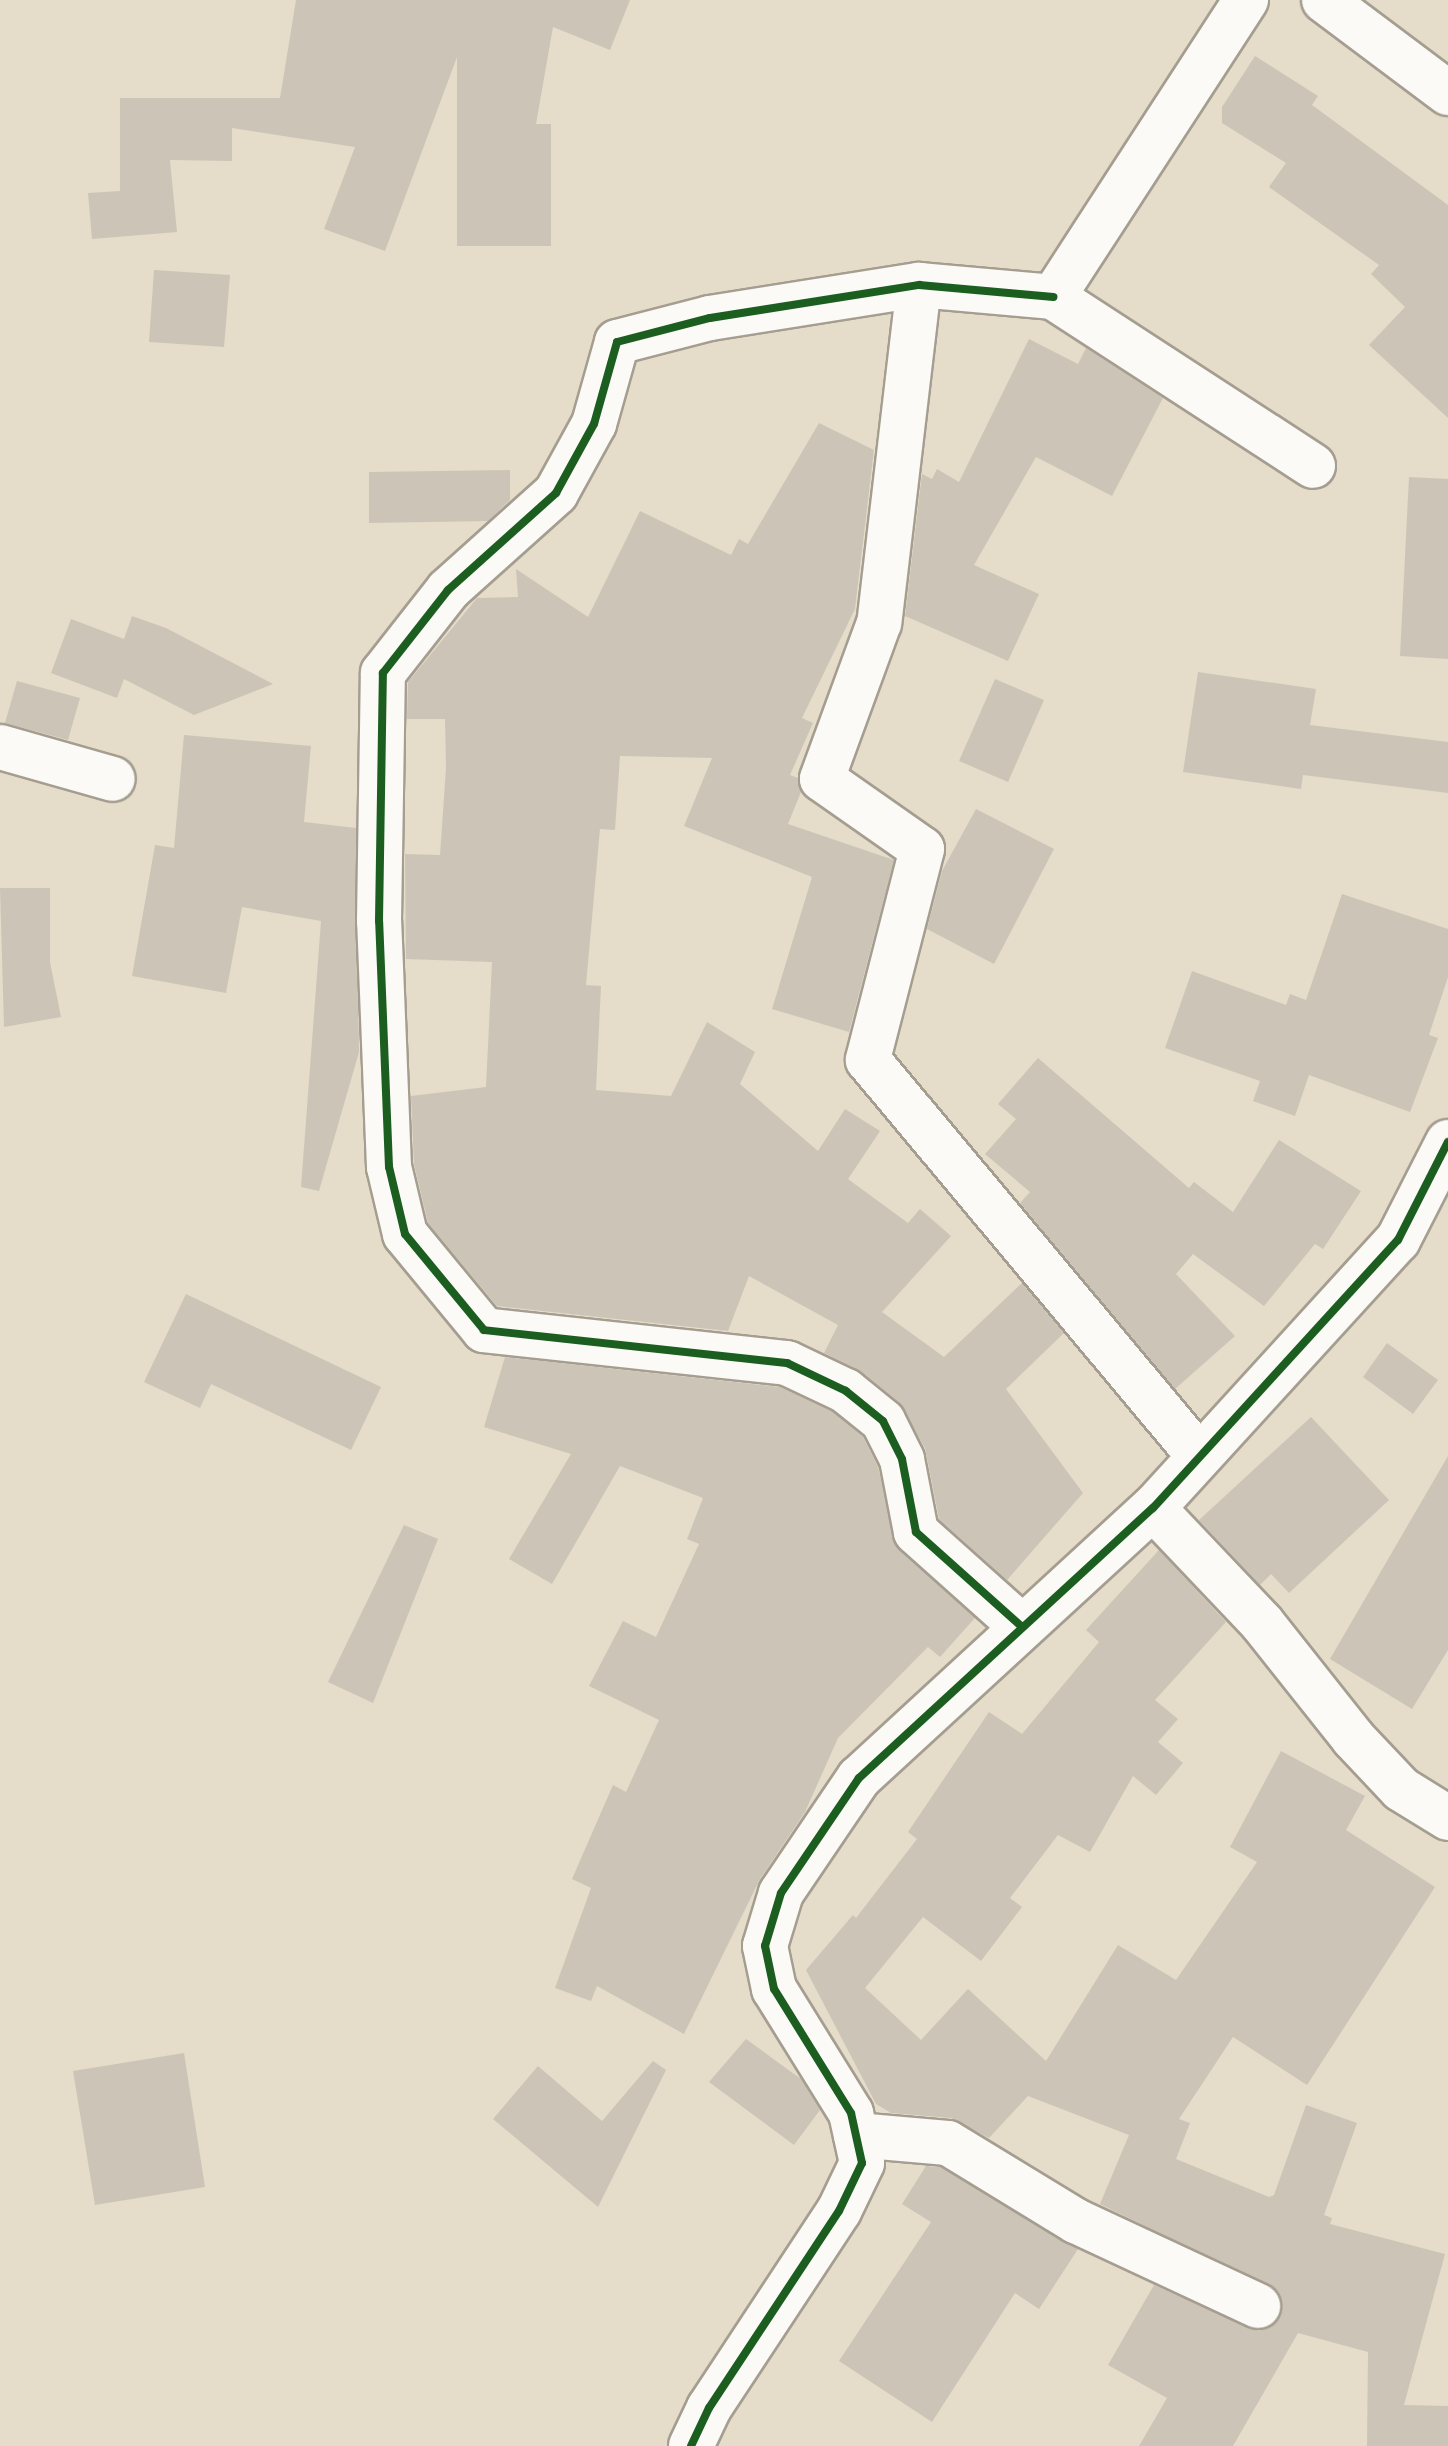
<!DOCTYPE html>
<style>
body{margin:0}
#map{position:relative;width:1448px;height:2446px;overflow:hidden;background:#e5dcca;font-family:Inter,sans-serif}
div>[style]{position:absolute}
.building>*{inset:0;background:#ccc5b7}
.roads{filter:drop-shadow(2px 0 #a59e90) drop-shadow(-2px 0 #a59e90) drop-shadow(0 2px #a59e90) drop-shadow(0 -2px #a59e90)}
.street>*{height:44px;margin:-22px;padding:0 22px;transform-origin:22px;border-radius:22px;background:#fbfaf7}
.secondary>*{height:44px;margin:-22px;padding:0 22px;transform-origin:22px;border-radius:22px;background:#fbfaf7}
.cycleway>*{height:8px;margin:-4px;padding:0 4px;transform-origin:4px;border-radius:4px;background:#1b5e20}
span{translate:-50% -50%;white-space:nowrap;text-align:center;line-height:1.15;-webkit-text-stroke:6px #f0e0bf;paint-order:stroke}
</style>
<div id="map">
<div class="building">
<i style="clip-path:polygon(296px 0,630px 0,610px 50px,553px 27px,536px 124px,551px 124px,551px 246px,457px 246px,457px 57px,385px 251px,324px 229px,355px 147px,232px 128px,232px 161px,170px 160px,177px 232px,92px 239px,88px 193px,120px 191px,120px 98px,280px 98px)"></i>
<i style="clip-path:polygon(1255px 56px,1318px 96px,1312px 105px,1448px 205px,1448px 418px,1369px 345px,1405px 307px,1371px 274px,1379px 265px,1269px 187px,1286px 163px,1222px 123px,1222px 107px)"></i>
<i style="clip-path:polygon(154px 270px,230px 275px,224px 347px,149px 342px)"></i>
<i style="clip-path:polygon(1029px 339px,1078px 364px,1086px 348px,1163px 398px,1112px 496px,1036px 457px,974px 565px,1039px 594px,1008px 661px,905px 616px,922px 474px,932px 479px,937px 469px,959px 482px)"></i>
<i style="clip-path:polygon(819px 423px,874px 450px,855px 609px,802px 718px,813px 723px,790px 775px,798px 778px,801px 792px,788px 824px,894px 860px,849px 1032px,772px 1009px,812px 877px,684px 826px,712px 758px,620px 756px,615px 830px,600px 829px,586px 985px,601px 986px,596px 1090px,671px 1096px,707px 1022px,755px 1052px,740px 1084px,818px 1151px,845px 1109px,880px 1131px,848px 1179px,908px 1223px,920px 1209px,951px 1236px,882px 1312px,944px 1357px,1022px 1283px,1064px 1333px,1006px 1389px,1083px 1493px,1007px 1580px,939px 1519px,925px 1448px,899px 1402px,861px 1371px,824px 1353px,838px 1325px,749px 1276px,728px 1331px,497px 1306px,428px 1223px,414px 1164px,411px 1096px,486px 1087px,492px 962px,406px 959px,405px 854px,440px 855px,446px 768px,445px 719px,407px 719px,408px 682px,477px 598px,518px 597px,516px 569px,588px 617px,640px 511px,731px 555px,739px 539px,748px 544px)"></i>
<i style="clip-path:polygon(510px 470px,510px 500px,488px 521px,369px 523px,369px 472px)"></i>
<i style="clip-path:polygon(1409px 477px,1448px 479px,1448px 659px,1400px 656px)"></i>
<i style="clip-path:polygon(132px 616px,166px 628px,273px 684px,194px 715px,124px 679px,117px 698px,51px 673px,71px 619px,124px 639px)"></i>
<i style="clip-path:polygon(1198px 672px,1316px 689px,1310px 725px,1448px 742px,1448px 793px,1303px 775px,1301px 789px,1183px 772px)"></i>
<i style="clip-path:polygon(995px 679px,1044px 700px,1008px 782px,959px 761px)"></i>
<i style="clip-path:polygon(17px 681px,80px 698px,68px 740px,5px 723px)"></i>
<i style="clip-path:polygon(184px 735px,311px 746px,304px 822px,356px 828px,359px 1052px,319px 1191px,301px 1187px,321px 921px,242px 907px,226px 993px,132px 976px,155px 845px,174px 848px)"></i>
<i style="clip-path:polygon(976px 809px,1054px 849px,994px 964px,927px 929px,942px 871px)"></i>
<i style="clip-path:polygon(0 888px,50px 888px,50px 962px,61px 1017px,4px 1027px)"></i>
<i style="clip-path:polygon(1342px 894px,1448px 929px,1448px 977px,1429px 1035px,1438px 1038px,1410px 1112px,1309px 1075px,1295px 1116px,1253px 1101px,1260px 1081px,1165px 1048px,1192px 971px,1286px 1005px,1290px 994px,1306px 1000px)"></i>
<i style="clip-path:polygon(1038px 1058px,1189px 1188px,1194px 1182px,1233px 1212px,1279px 1140px,1361px 1191px,1323px 1249px,1315px 1244px,1264px 1306px,1193px 1254px,1176px 1274px,1235px 1336px,1175px 1389px,1020px 1203px,1030px 1192px,985px 1154px,1016px 1119px,998px 1104px)"></i>
<i style="clip-path:polygon(186px 1294px,381px 1387px,351px 1450px,211px 1384px,200px 1408px,144px 1382px)"></i>
<i style="clip-path:polygon(1387px 1343px,1438px 1380px,1413px 1414px,1363px 1377px)"></i>
<i style="clip-path:polygon(505px 1357px,780px 1387px,833px 1412px,863px 1437px,878px 1467px,899px 1550px,975px 1618px,940px 1657px,928px 1647px,838px 1738px,805px 1812px,760px 1879px,684px 2034px,597px 1986px,591px 2001px,555px 1988px,591px 1888px,572px 1879px,613px 1785px,626px 1792px,659px 1720px,589px 1686px,623px 1621px,656px 1637px,699px 1544px,687px 1539px,703px 1498px,620px 1466px,552px 1584px,509px 1559px,571px 1454px,484px 1427px)"></i>
<i style="clip-path:polygon(1311px 1417px,1389px 1500px,1289px 1593px,1271px 1574px,1260px 1585px,1199px 1520px)"></i>
<i style="clip-path:polygon(1448px 1456px,1448px 1650px,1412px 1709px,1330px 1659px)"></i>
<i style="clip-path:polygon(404px 1525px,438px 1539px,373px 1703px,328px 1682px)"></i>
<i style="clip-path:polygon(1159px 1550px,1226px 1622px,1155px 1700px,1178px 1719px,1158px 1742px,1183px 1763px,1156px 1795px,1133px 1776px,1090px 1852px,1058px 1835px,1010px 1898px,1022px 1907px,981px 1961px,923px 1917px,865px 1988px,921px 2040px,968px 1989px,1046px 2061px,1118px 1945px,1176px 1980px,1257px 1862px,1230px 1847px,1281px 1751px,1365px 1796px,1346px 1830px,1435px 1887px,1307px 2085px,1233px 2037px,1179px 2119px,1190px 2123px,1176px 2159px,1269px 2197px,1274px 2195px,1306px 2105px,1357px 2123px,1324px 2215px,1332px 2218px,1330px 2224px,1445px 2254px,1404px 2405px,1448px 2406px,1448px 2446px,1367px 2446px,1368px 2352px,1298px 2333px,1233px 2446px,1139px 2446px,1167px 2398px,1108px 2365px,1154px 2285px,1259px 2331px,1280px 2317px,1278px 2291px,1100px 2204px,1129px 2135px,1028px 2096px,989px 2138px,951px 2118px,891px 2113px,876px 2104px,806px 1970px,853px 1915px,856px 1918px,917px 1839px,908px 1832px,989px 1712px,1022px 1734px,1099px 1642px,1086px 1630px)"></i>
<i style="clip-path:polygon(746px 2039px,801px 2079px,820px 2110px,794px 2145px,709px 2082px)"></i>
<i style="clip-path:polygon(184px 2053px,205px 2187px,95px 2205px,73px 2071px)"></i>
<i style="clip-path:polygon(653px 2061px,666px 2070px,598px 2207px,493px 2119px,538px 2066px,602px 2121px)"></i>
<i style="clip-path:polygon(926px 2166px,940px 2167px,1078px 2249px,1039px 2309px,1015px 2293px,932px 2422px,839px 2361px,931px 2222px,902px 2204px)"></i>
</div>
<div class="roads">
<div class="street">
<i style="left:1246px;top:0;width:354px;rotate:123deg"></i>
<i style="left:1053px;top:297px;width:310px;rotate:33deg"></i>
<i style="left:919px;top:285px;width:340px;rotate:96.7deg"></i>
<i style="left:879px;top:623px;width:166px;rotate:110.1deg"></i>
<i style="left:822px;top:779px;width:122px;rotate:35deg"></i>
<i style="left:922px;top:849px;width:218px;rotate:104.4deg"></i>
<i style="left:868px;top:1060px;width:516px;rotate:50.11deg"></i>
<i style="left:0;top:747px;width:117px;rotate:15.8deg"></i>
<i style="left:1153px;top:1508px;width:158px;rotate:46.5deg"></i>
<i style="left:1262px;top:1623px;width:147px;rotate:51.6deg"></i>
<i style="left:1353px;top:1738px;width:70px;rotate:46.7deg"></i>
<i style="left:1401px;top:1789px;width:55px;rotate:31.7deg"></i>
<i style="left:1021px;top:1626px;width:141px;rotate:-138.2deg"></i>
<i style="left:916px;top:1532px;width:74px;rotate:-100.9deg"></i>
<i style="left:902px;top:1459px;width:42px;rotate:-116.6deg"></i>
<i style="left:883px;top:1421px;width:48px;rotate:-141deg"></i>
<i style="left:846px;top:1391px;width:65px;rotate:-154.6deg"></i>
<i style="left:787px;top:1363px;width:305px;rotate:-173.8deg"></i>
<i style="left:484px;top:1330px;width:124px;rotate:-129.5deg"></i>
<i style="left:405px;top:1234px;width:69px;rotate:-103.4deg"></i>
<i style="left:389px;top:1167px;width:246px;rotate:-92.3deg"></i>
<i style="left:379px;top:921px;width:248px;rotate:-89.1deg"></i>
<i style="left:383px;top:673px;width:105px;rotate:-51.9deg"></i>
<i style="left:448px;top:590px;width:145px;rotate:-41.9deg"></i>
<i style="left:556px;top:493px;width:79px;rotate:-61.2deg"></i>
<i style="left:594px;top:424px;width:85px;rotate:-74.3deg"></i>
<i style="left:617px;top:342px;width:96px;rotate:-14.5deg"></i>
<i style="left:710px;top:318px;width:212px;rotate:-9deg"></i>
<i style="left:919px;top:285px;width:135px;rotate:5.1deg"></i>
<i style="left:856px;top:2135px;width:92px;rotate:5deg"></i>
<i style="left:948px;top:2143px;width:150px;rotate:31.4deg"></i>
<i style="left:1076px;top:2221px;width:201px;rotate:25deg"></i>
<i style="left:691px;top:2446px;width:42px;rotate:-64.7deg"></i>
<i style="left:709px;top:2408px;width:236px;rotate:-56.6deg"></i>
<i style="left:839px;top:2211px;width:53px;rotate:-64.4deg"></i>
<i style="left:862px;top:2163px;width:51px;rotate:-102.4deg"></i>
<i style="left:851px;top:2113px;width:146px;rotate:-121.8deg"></i>
<i style="left:774px;top:1989px;width:44px;rotate:-101.8deg"></i>
<i style="left:765px;top:1946px;width:55px;rotate:-73.2deg"></i>
<i style="left:781px;top:1893px;width:139px;rotate:-55.9deg"></i>
<i style="left:859px;top:1778px;width:399px;rotate:-42.6deg"></i>
<i style="left:1153px;top:1508px;width:363px;rotate:-47.6deg"></i>
<i style="left:1398px;top:1240px;width:110px;rotate:-63deg"></i>
</div>
<div class="secondary">
<i style="left:1324px;top:0;width:155px;rotate:36.9deg"></i>
</div>
</div>
<div class="cycleway">
<i style="left:1021px;top:1626px;width:141px;rotate:-138.2deg"></i>
<i style="left:916px;top:1532px;width:74px;rotate:-100.9deg"></i>
<i style="left:902px;top:1459px;width:42px;rotate:-116.6deg"></i>
<i style="left:883px;top:1421px;width:48px;rotate:-141deg"></i>
<i style="left:846px;top:1391px;width:65px;rotate:-154.6deg"></i>
<i style="left:787px;top:1363px;width:305px;rotate:-173.8deg"></i>
<i style="left:484px;top:1330px;width:124px;rotate:-129.5deg"></i>
<i style="left:405px;top:1234px;width:69px;rotate:-103.4deg"></i>
<i style="left:389px;top:1167px;width:246px;rotate:-92.3deg"></i>
<i style="left:379px;top:921px;width:248px;rotate:-89.1deg"></i>
<i style="left:383px;top:673px;width:105px;rotate:-51.9deg"></i>
<i style="left:448px;top:590px;width:145px;rotate:-41.9deg"></i>
<i style="left:556px;top:493px;width:79px;rotate:-61.2deg"></i>
<i style="left:594px;top:424px;width:85px;rotate:-74.3deg"></i>
<i style="left:617px;top:342px;width:96px;rotate:-14.5deg"></i>
<i style="left:710px;top:318px;width:212px;rotate:-9deg"></i>
<i style="left:919px;top:285px;width:135px;rotate:5.1deg"></i>
<i style="left:691px;top:2446px;width:42px;rotate:-64.7deg"></i>
<i style="left:709px;top:2408px;width:236px;rotate:-56.6deg"></i>
<i style="left:839px;top:2211px;width:53px;rotate:-64.4deg"></i>
<i style="left:862px;top:2163px;width:51px;rotate:-102.4deg"></i>
<i style="left:851px;top:2113px;width:146px;rotate:-121.8deg"></i>
<i style="left:774px;top:1989px;width:44px;rotate:-101.8deg"></i>
<i style="left:765px;top:1946px;width:55px;rotate:-73.2deg"></i>
<i style="left:781px;top:1893px;width:139px;rotate:-55.9deg"></i>
<i style="left:859px;top:1778px;width:399px;rotate:-42.6deg"></i>
<i style="left:1153px;top:1508px;width:363px;rotate:-47.6deg"></i>
<i style="left:1398px;top:1240px;width:110px;rotate:-63deg"></i>
</div>
</div>
